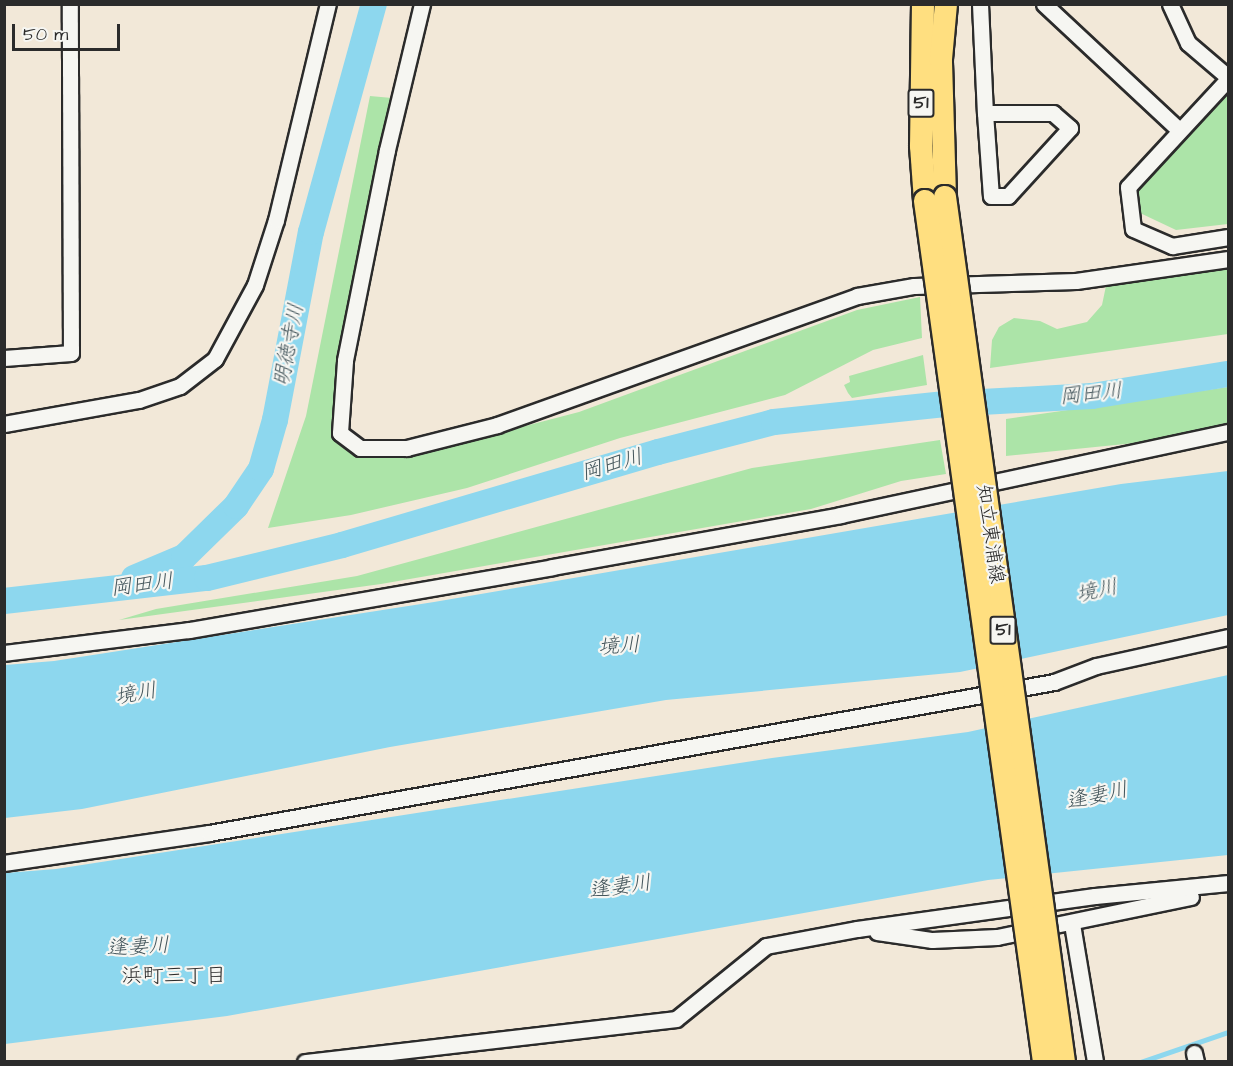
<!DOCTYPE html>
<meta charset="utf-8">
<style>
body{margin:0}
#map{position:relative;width:1233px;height:1066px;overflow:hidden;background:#f2e8d8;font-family:"Architects Daughter","Klee One",sans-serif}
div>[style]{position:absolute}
.green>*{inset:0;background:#ace4a8}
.water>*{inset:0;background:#8dd7ee}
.stream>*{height:4.5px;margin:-2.25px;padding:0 2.25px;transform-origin:2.25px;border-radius:2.25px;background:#8dd7ee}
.river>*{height:26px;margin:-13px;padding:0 13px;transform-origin:13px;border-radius:13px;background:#8dd7ee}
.roads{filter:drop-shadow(2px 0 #2b2b2b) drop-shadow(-2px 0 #2b2b2b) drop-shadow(0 2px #2b2b2b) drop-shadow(0 -2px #2b2b2b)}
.minor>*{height:15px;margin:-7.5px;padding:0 7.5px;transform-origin:7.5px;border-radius:7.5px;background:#f6f6f2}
.primary>*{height:22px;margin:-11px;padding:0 11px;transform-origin:11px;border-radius:11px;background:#ffdf80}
.bridges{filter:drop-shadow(2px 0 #2b2b2b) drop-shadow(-2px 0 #2b2b2b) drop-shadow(0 2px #2b2b2b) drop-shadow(0 -2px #2b2b2b)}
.primary-bridge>*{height:22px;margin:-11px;padding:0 11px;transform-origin:11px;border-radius:11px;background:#ffdf80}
span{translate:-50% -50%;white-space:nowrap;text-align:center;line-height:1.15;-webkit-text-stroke:4.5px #f6f6f2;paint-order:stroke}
.shield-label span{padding:2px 4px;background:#f6f6f2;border:2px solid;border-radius:4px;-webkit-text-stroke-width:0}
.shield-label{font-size:18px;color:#2b2b2b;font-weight:700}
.street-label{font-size:20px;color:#2b2b2b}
.water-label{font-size:21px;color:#44565c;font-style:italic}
.neighbourhood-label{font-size:21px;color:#2b2b2b}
.frame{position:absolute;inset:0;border:6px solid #2b2b2b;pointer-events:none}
.scale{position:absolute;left:12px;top:24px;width:108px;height:27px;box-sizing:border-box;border:3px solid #2b2b2b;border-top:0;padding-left:8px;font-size:18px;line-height:21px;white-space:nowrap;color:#2b2b2b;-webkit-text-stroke:4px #f6f6f2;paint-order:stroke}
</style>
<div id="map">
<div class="green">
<i style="clip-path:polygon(1228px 86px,1228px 224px,1176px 230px,1140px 213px,1138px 172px)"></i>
<i style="clip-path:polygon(370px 96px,392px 98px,345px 361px,340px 433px,382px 450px,460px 443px,579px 412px,857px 310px,920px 297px,922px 338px,873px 350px,785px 395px,620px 438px,467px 488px,351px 515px,268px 528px,306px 416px)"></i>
<i style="clip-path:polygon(1228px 255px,1228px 334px,990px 368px,992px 340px,999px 327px,1014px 318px,1040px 321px,1057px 329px,1087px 322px,1102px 305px,1107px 281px)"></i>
<i style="clip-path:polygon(923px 355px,927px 385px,852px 398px,848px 393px,844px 385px,850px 382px,849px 376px)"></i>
<i style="clip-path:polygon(1228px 387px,1228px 423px,1135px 443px,1006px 456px,1006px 419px)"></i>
<i style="clip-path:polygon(940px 440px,946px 474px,901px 481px,811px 509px,381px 584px,119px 620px,156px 609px,357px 576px,752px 468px)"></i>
</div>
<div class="water">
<i style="clip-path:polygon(1228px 471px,1228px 615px,960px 672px,666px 700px,390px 747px,82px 809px,5px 818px,5px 665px,54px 661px,434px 602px,1121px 484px)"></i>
<i style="clip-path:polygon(1228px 675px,1228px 855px,988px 880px,227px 1016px,5px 1044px,5px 873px,56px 869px,772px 758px,968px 732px)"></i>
</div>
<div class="stream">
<i style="left:1141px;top:1062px;width:92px;rotate:-19deg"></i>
</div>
<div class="river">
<i style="left:134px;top:578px;width:54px;rotate:-22.8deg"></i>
<i style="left:184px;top:557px;width:73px;rotate:-44.4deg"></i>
<i style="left:236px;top:506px;width:45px;rotate:-56deg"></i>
<i style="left:261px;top:469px;width:51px;rotate:-74.1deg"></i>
<i style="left:275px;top:420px;width:191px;rotate:-79.2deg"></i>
<i style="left:311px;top:232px;width:237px;rotate:-74.6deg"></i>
<i style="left:4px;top:601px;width:204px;rotate:-6.5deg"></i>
<i style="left:207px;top:578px;width:139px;rotate:-13.7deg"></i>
<i style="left:342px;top:545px;width:329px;rotate:-16.4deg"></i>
<i style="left:658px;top:452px;width:120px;rotate:-14.5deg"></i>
<i style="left:774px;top:422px;width:172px;rotate:-6deg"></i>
<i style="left:945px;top:404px;width:147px;rotate:-3.1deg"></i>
<i style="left:1092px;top:396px;width:138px;rotate:-9.2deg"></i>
</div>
<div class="roads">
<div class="minor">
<i style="left:422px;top:4px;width:150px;rotate:103.5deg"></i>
<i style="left:387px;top:150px;width:215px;rotate:101.3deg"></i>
<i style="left:345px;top:361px;width:72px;rotate:94deg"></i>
<i style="left:340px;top:433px;width:25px;rotate:37deg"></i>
<i style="left:360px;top:448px;width:47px"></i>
<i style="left:407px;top:448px;width:93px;rotate:-14.3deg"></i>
<i style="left:497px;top:425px;width:382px;rotate:-19.7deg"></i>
<i style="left:857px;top:296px;width:58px;rotate:-10deg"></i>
<i style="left:914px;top:286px;width:162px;rotate:-1.8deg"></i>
<i style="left:1076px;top:281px;width:154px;rotate:-8.2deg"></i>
<i style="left:980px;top:4px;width:109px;rotate:87.4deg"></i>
<i style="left:985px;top:113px;width:83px;rotate:85.9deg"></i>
<i style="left:991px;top:196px;width:17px"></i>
<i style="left:1008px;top:196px;width:92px;rotate:-47.6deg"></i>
<i style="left:1070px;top:128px;width:23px;rotate:-139deg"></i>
<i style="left:1053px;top:113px;width:68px;rotate:180deg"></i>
<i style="left:1044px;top:4px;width:185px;rotate:43deg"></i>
<i style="left:1170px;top:4px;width:43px;rotate:65.2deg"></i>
<i style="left:1188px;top:43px;width:52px;rotate:40.4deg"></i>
<i style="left:1228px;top:79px;width:147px;rotate:132.8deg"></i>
<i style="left:1128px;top:187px;width:42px;rotate:83.2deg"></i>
<i style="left:1133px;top:229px;width:43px;rotate:23.6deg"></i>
<i style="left:1172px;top:246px;width:57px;rotate:-9.1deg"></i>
<i style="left:4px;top:358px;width:67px;rotate:-4.3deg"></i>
<i style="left:71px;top:353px;width:349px;rotate:-90.2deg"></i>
<i style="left:4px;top:424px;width:137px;rotate:-10.1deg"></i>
<i style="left:139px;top:400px;width:43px;rotate:-18.9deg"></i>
<i style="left:180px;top:386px;width:44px;rotate:-37.6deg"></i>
<i style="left:215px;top:359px;width:84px;rotate:-61.6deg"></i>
<i style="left:255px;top:285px;width:68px;rotate:-72.1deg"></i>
<i style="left:276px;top:220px;width:222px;rotate:-76.5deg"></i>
<i style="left:4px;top:653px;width:186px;rotate:-7.1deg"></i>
<i style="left:189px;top:630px;width:368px;rotate:-9.8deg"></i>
<i style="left:552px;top:567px;width:293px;rotate:-10.2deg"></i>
<i style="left:840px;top:515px;width:397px;rotate:-12.1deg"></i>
<i style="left:4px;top:863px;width:207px;rotate:-8.3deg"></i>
<i style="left:209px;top:833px;width:858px;rotate:-10.13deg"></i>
<i style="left:1054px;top:682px;width:45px;rotate:-20.9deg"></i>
<i style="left:1096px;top:666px;width:135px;rotate:-12.4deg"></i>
<i style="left:1072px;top:924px;width:140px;rotate:80.5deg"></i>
<i style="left:877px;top:932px;width:56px;rotate:8.3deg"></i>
<i style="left:932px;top:940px;width:65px;rotate:-2.6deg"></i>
<i style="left:997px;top:937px;width:198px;rotate:-11.7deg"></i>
<i style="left:1194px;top:1053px;width:9px;rotate:77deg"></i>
<i style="left:305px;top:1062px;width:373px;rotate:-6.6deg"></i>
<i style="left:676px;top:1019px;width:116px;rotate:-39deg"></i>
<i style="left:766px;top:946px;width:93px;rotate:-10.6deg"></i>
<i style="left:857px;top:929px;width:240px;rotate:-7.9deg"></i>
<i style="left:1095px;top:896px;width:134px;rotate:-5.6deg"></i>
</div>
<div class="primary">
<i style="left:923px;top:4px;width:142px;rotate:90.8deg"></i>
<i style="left:921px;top:146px;width:55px;rotate:85.8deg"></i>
<i style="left:945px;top:197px;width:138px;rotate:-91.7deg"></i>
<i style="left:941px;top:59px;width:55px;rotate:-84.8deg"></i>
</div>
</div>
<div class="bridges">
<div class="primary-bridge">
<i style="left:945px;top:197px;width:873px;rotate:82.17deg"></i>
<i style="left:925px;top:201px;width:869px;rotate:82.13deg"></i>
</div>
</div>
<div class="shield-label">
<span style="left:921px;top:103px">51</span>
<span style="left:1003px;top:630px">51</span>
</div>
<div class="street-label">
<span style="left:990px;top:534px;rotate:82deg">知立東浦線</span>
</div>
<div class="water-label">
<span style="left:289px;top:345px;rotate:-79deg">明徳寺川</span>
<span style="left:1091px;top:394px;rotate:-6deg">岡田川</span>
<span style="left:612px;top:465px;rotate:-16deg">岡田川</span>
<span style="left:142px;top:585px;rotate:-7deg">岡田川</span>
<span style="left:1097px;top:591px;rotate:-12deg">境川</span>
<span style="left:619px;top:646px;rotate:-4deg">境川</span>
<span style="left:136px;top:694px;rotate:-10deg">境川</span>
<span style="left:1097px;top:796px;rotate:-12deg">逢妻川</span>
<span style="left:620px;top:887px;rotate:-8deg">逢妻川</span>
<span style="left:138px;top:947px;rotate:-3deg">逢妻川</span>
</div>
<div class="neighbourhood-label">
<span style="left:174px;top:976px">浜町三丁目</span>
</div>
<div class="frame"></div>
<div class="scale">50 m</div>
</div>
